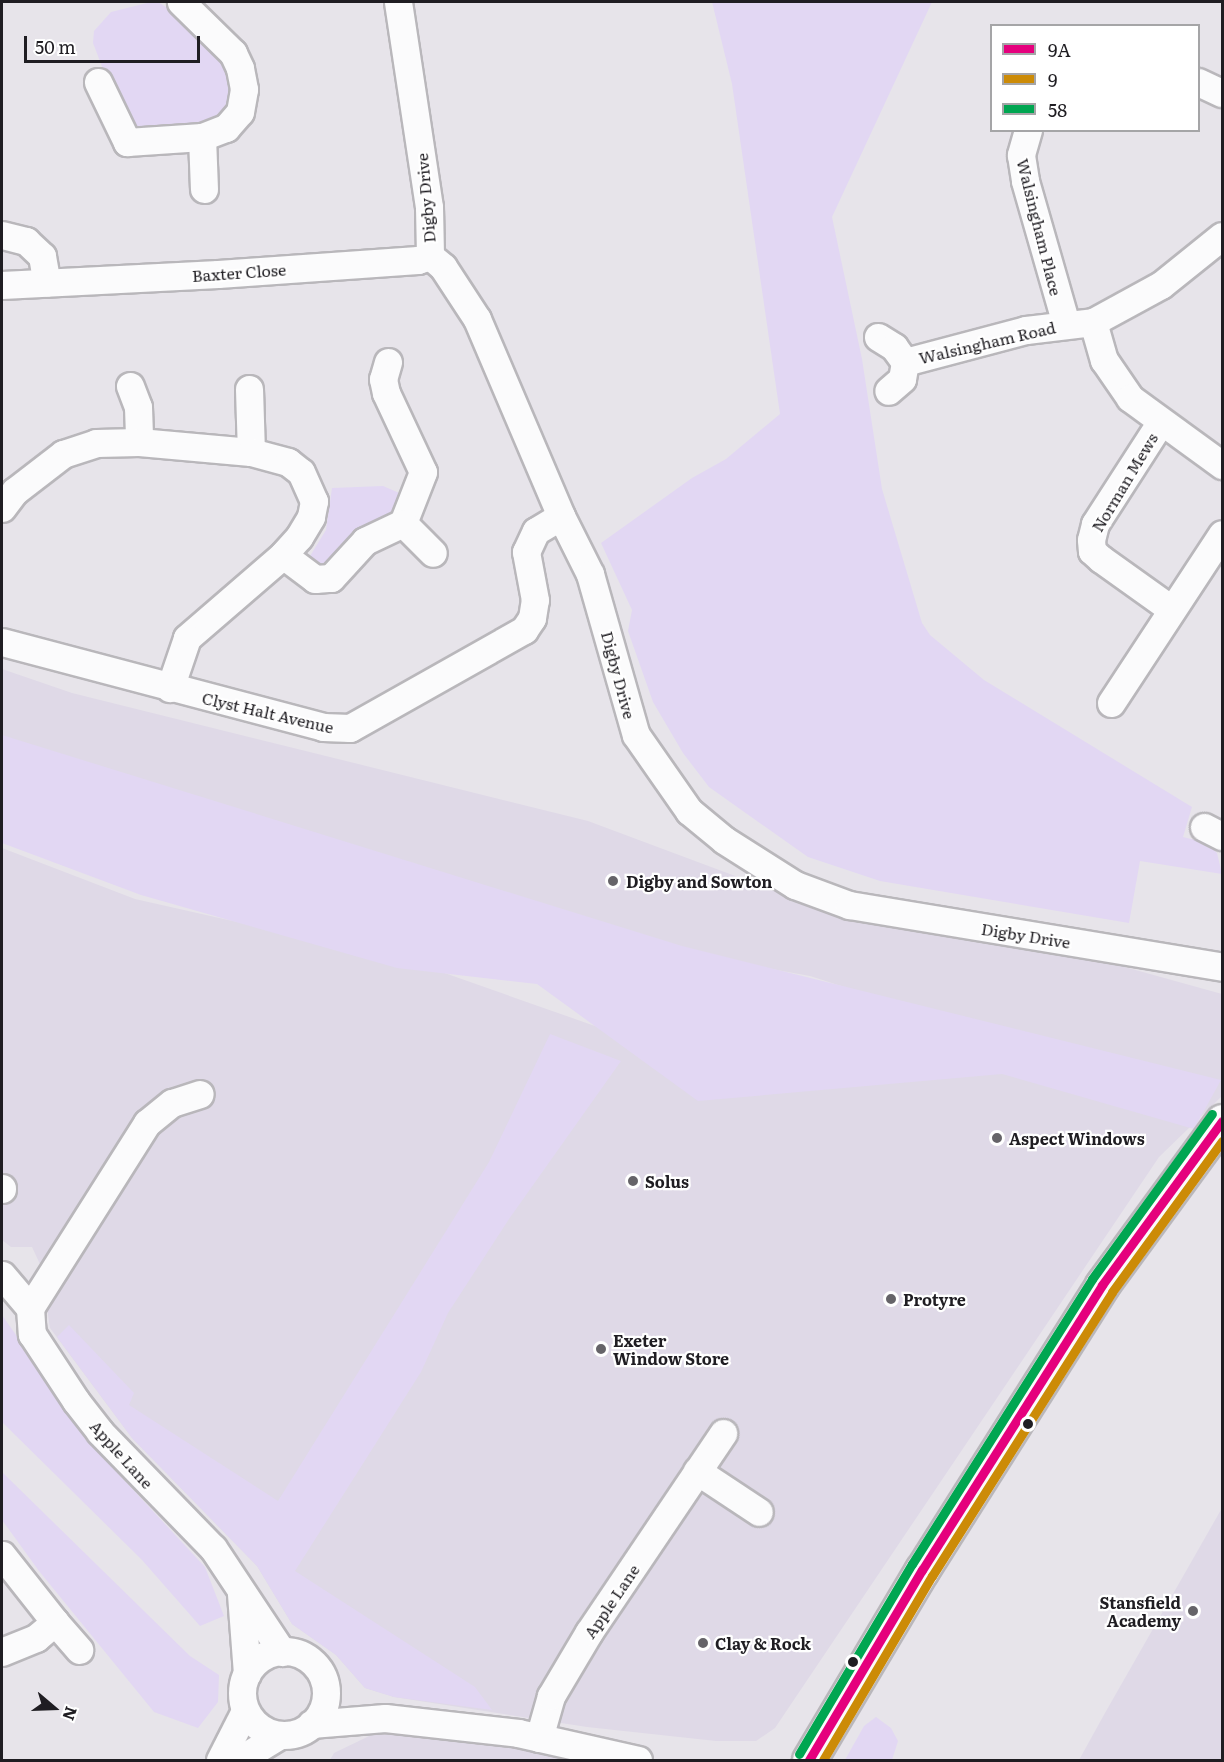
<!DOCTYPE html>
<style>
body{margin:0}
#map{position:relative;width:1224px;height:1762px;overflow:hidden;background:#e7e4ea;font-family:Literata,serif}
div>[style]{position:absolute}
.built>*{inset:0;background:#dfd9e7}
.green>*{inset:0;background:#e2d7f3}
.roads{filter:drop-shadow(2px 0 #b9b7bb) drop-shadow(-2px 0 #b9b7bb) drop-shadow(0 2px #b9b7bb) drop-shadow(0 -2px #b9b7bb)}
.street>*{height:27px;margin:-13.5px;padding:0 13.5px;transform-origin:13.5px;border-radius:13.5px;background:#fbfbfc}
.street>.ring{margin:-13.5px;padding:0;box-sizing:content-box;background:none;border:27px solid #fbfbfc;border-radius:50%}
.secondary>*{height:33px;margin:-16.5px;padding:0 16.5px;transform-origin:16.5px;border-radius:16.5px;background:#fbfbfc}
.bus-1>*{height:9px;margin:-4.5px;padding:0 4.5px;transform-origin:4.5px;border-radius:4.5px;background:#e5007d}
.bus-2>*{height:9px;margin:-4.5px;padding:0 4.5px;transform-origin:4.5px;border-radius:4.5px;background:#cc8b07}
.bus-3>*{height:9px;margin:-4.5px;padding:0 4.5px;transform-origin:4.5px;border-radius:4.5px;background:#00a651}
.dots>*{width:16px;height:16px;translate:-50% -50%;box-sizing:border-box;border:3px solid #fff;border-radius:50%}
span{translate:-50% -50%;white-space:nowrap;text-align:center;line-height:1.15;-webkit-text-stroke:4.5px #fff;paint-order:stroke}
.street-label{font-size:16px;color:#1f1d22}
.poi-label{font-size:16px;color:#1f1d22;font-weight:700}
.left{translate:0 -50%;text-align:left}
.right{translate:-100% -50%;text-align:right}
.frame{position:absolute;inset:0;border:3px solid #1f1d22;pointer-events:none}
.legend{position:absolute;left:990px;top:24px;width:210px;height:108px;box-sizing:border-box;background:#fff;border:2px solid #a5a5a7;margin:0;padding:8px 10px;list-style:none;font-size:18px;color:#1f1d22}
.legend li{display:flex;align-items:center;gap:12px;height:30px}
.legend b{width:30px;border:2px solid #a5a5a7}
.north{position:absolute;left:24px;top:1678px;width:60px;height:60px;-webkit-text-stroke:4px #fff;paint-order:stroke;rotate:109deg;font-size:16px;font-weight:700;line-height:24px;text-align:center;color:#1f1d22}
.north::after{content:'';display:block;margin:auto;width:21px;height:27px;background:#1f1d22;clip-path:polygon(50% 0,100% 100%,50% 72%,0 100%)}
.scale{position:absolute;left:24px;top:36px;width:176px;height:27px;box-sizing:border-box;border:3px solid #1f1d22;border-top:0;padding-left:8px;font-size:18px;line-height:21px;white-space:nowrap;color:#1f1d22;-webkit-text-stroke:4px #fff;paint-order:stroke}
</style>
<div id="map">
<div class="built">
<i style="clip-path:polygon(2px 669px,72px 693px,588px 821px,781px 893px,904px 928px,1103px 961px,1222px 994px,1222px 1096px,1159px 1157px,775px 1728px,756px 1741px,716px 1741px,587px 1727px,394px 1697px,365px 1688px,336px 1655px,292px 1624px,257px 1566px,132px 1438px,50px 1328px,47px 1308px,53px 1292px,32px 1247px,11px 1247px,2px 1240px,2px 848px,135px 899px,273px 930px,365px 945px,751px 1081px,913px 1009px,810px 976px,582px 935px,2px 761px)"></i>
<i style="clip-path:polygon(1222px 1508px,1222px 1760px,1079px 1760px,1105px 1713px)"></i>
<i style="clip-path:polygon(390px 1726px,478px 1735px,599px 1760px,330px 1760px,334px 1753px)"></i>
</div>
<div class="green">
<i style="clip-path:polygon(151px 2px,158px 2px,180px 16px,226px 57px,236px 90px,224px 123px,128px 134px,93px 43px,94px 31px,111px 12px)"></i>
<i style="clip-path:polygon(712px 2px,932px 2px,832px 217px,862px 359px,882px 489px,922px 623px,930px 635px,984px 680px,1192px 807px,1183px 837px,1207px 843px,1217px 853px,1222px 874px,1140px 861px,1129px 923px,880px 881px,808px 857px,709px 787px,683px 753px,653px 702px,628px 631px,632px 610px,601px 543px,692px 478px,726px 459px,780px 414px,732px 84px)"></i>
<i style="clip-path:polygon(383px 486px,411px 498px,324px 572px,307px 561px,326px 530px,332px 488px)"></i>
<i style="clip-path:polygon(2px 735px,682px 946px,1221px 1080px,1194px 1129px,1002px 1074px,698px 1101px,537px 984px,397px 968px,141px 895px,2px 843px)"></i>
<i style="clip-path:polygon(550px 1034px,621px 1061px,509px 1219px,448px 1313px,421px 1372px,295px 1571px,475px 1687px,492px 1710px,394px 1697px,365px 1688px,336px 1655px,292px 1624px,257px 1566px,132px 1438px,57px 1337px,69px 1325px,134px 1393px,129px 1405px,278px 1501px,489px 1162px)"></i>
<i style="clip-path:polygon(2px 1315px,97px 1451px,205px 1567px,224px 1616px,200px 1626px,142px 1560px,2px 1422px)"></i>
<i style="clip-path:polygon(2px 1472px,190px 1656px,219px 1675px,218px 1702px,198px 1728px,154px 1712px,39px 1571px,2px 1520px)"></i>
<i style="clip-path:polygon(876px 1717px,891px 1728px,898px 1741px,892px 1760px,845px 1760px,864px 1726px)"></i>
</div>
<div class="roads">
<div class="street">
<i style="left:398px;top:2px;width:207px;rotate:81.4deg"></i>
<i style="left:429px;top:207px;width:49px;rotate:88.8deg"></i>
<i style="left:430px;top:256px;width:17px;rotate:40deg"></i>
<i style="left:443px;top:267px;width:62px;rotate:56.8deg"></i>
<i style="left:477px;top:319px;width:214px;rotate:66.9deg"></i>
<i style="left:561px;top:516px;width:65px;rotate:63.4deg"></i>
<i style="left:590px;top:574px;width:167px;rotate:74.1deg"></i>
<i style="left:636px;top:735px;width:93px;rotate:55.1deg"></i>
<i style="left:689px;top:811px;width:45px;rotate:39.6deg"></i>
<i style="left:724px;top:840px;width:84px;rotate:32.4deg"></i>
<i style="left:795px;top:885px;width:58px;rotate:20.3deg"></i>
<i style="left:849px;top:905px;width:378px;rotate:9.4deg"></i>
<i style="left:98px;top:82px;width:67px;rotate:64.2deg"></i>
<i style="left:127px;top:142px;width:75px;rotate:-3.8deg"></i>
<i style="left:202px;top:137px;width:26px;rotate:-21deg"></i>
<i style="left:226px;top:128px;width:21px;rotate:-49deg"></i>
<i style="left:240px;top:112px;width:23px;rotate:-80deg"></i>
<i style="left:244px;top:89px;width:21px;rotate:-101deg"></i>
<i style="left:240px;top:68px;width:17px;rotate:-115deg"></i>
<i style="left:233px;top:53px;width:73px;rotate:-135.6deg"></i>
<i style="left:1198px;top:82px;width:26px;rotate:25deg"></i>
<i style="left:1028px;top:130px;width:26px;rotate:106deg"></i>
<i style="left:1021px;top:155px;width:26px;rotate:81deg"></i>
<i style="left:1025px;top:181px;width:149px;rotate:74deg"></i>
<i style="left:202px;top:137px;width:52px;rotate:87.8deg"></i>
<i style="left:2px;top:235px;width:25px;rotate:14deg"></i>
<i style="left:26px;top:241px;width:22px;rotate:43deg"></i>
<i style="left:42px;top:256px;width:27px;rotate:80deg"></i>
<i style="left:2px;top:285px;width:216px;rotate:-2.9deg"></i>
<i style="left:218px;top:274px;width:200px;rotate:-4deg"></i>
<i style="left:418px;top:260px;width:13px;rotate:-18deg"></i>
<i style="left:1093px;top:322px;width:40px;rotate:74deg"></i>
<i style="left:1104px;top:360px;width:46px;rotate:55.6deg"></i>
<i style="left:1130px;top:398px;width:114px;rotate:36.1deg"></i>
<i style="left:878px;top:337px;width:19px;rotate:32deg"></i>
<i style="left:894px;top:347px;width:19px;rotate:54deg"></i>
<i style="left:905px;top:362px;width:17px;rotate:100deg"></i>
<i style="left:902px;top:379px;width:18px;rotate:139deg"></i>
<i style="left:388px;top:362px;width:18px;rotate:106deg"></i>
<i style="left:383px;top:379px;width:14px;rotate:78deg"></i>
<i style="left:386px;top:393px;width:87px;rotate:64.9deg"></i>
<i style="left:423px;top:472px;width:55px;rotate:111.4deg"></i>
<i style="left:905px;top:362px;width:125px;rotate:-14.8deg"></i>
<i style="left:1026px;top:330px;width:67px;rotate:-6.8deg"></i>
<i style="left:1093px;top:322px;width:77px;rotate:-28.6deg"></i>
<i style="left:1161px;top:285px;width:78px;rotate:-38.8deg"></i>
<i style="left:130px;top:386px;width:22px;rotate:69deg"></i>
<i style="left:138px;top:407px;width:35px;rotate:88deg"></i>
<i style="left:249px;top:389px;width:63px;rotate:88.2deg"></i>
<i style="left:1160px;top:423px;width:120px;rotate:122.8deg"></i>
<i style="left:1095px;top:524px;width:16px;rotate:104deg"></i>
<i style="left:1091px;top:540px;width:11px;rotate:85deg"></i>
<i style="left:1092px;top:551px;width:12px;rotate:42deg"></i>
<i style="left:1101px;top:559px;width:86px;rotate:35.5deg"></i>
<i style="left:2px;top:508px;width:21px;rotate:-53deg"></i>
<i style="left:15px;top:491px;width:61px;rotate:-37.6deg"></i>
<i style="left:63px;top:454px;width:35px;rotate:-18deg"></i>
<i style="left:96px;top:443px;width:43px;rotate:-1.3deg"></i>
<i style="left:139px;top:442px;width:112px;rotate:5.1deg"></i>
<i style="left:251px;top:452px;width:38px;rotate:15deg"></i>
<i style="left:288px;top:462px;width:16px;rotate:38deg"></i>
<i style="left:301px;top:472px;width:32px;rotate:66deg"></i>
<i style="left:314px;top:501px;width:16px;rotate:101deg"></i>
<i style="left:311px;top:517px;width:23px;rotate:121deg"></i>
<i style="left:299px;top:537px;width:24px;rotate:132deg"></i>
<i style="left:283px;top:555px;width:127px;rotate:139.2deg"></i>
<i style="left:187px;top:638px;width:53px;rotate:108.8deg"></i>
<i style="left:283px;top:555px;width:40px;rotate:37deg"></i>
<i style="left:315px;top:579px;width:16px;rotate:-4deg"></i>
<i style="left:331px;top:578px;width:50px;rotate:-47.4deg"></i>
<i style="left:365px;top:541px;width:42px;rotate:-25.3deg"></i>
<i style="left:403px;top:523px;width:42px;rotate:45deg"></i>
<i style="left:2px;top:642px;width:332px;rotate:14.8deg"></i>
<i style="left:323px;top:727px;width:27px;rotate:2deg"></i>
<i style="left:350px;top:728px;width:200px;rotate:-29.4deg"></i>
<i style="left:524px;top:630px;width:14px;rotate:-56deg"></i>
<i style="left:532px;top:618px;width:18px;rotate:-81deg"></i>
<i style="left:535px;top:600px;width:49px;rotate:-100.6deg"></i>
<i style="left:526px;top:552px;width:23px;rotate:-65deg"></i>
<i style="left:536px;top:531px;width:29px;rotate:-31deg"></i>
<i style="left:1111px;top:703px;width:202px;rotate:-56.7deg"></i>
<i style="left:1204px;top:827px;width:20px;rotate:27deg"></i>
<i style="left:2px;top:1189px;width:1px;rotate:-90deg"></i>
<i style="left:2px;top:1275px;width:43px;rotate:49.7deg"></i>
<i style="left:30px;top:1308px;width:26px;rotate:86deg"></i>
<i style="left:32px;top:1334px;width:80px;rotate:56.7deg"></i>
<i style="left:76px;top:1401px;width:39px;rotate:52deg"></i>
<i style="left:100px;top:1432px;width:162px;rotate:45.8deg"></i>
<i style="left:213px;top:1548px;width:125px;rotate:56.4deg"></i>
<i style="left:30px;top:1308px;width:219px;rotate:-57.7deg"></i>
<i style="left:147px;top:1123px;width:32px;rotate:-39deg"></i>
<i style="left:172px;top:1103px;width:29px;rotate:-18deg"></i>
<i style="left:697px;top:1471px;width:74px;rotate:33.5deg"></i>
<i style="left:2px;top:1555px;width:85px;rotate:51.7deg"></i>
<i style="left:55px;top:1622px;width:25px;rotate:140deg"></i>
<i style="left:36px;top:1638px;width:37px;rotate:158deg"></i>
<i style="left:241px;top:1594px;width:80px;rotate:85.7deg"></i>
<i style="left:55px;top:1622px;width:37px;rotate:49deg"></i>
<i class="ring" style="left:242px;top:1651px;width:57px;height:57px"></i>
<i style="left:311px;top:1724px;width:74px;rotate:-4.6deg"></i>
<i style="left:385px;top:1718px;width:134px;rotate:6.4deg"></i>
<i style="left:518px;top:1733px;width:123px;rotate:12.7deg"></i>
<i style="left:539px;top:1738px;width:44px;rotate:-74.1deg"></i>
<i style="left:551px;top:1696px;width:74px;rotate:-59.3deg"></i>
<i style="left:589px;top:1632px;width:240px;rotate:-56deg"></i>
<i style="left:220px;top:1760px;width:55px;rotate:-63deg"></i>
<i style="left:239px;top:1760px;width:48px;rotate:-31.4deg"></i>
</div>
<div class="secondary">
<i style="left:809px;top:1760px;width:221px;rotate:-59.3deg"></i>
<i style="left:922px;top:1570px;width:337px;rotate:-57.7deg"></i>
<i style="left:1102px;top:1285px;width:203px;rotate:-53.8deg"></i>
</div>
</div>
<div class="bus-1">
<i style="left:809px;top:1760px;width:221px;rotate:-59.3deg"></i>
<i style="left:922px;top:1570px;width:337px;rotate:-57.7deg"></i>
<i style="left:1102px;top:1285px;width:203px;rotate:-53.8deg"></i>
</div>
<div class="bus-2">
<i style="left:823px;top:1760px;width:214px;rotate:-59.4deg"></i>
<i style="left:932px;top:1576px;width:336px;rotate:-57.6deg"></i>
<i style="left:1112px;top:1292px;width:187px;rotate:-53.9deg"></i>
</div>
<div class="bus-3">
<i style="left:799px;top:1754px;width:221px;rotate:-59.3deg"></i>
<i style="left:912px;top:1564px;width:337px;rotate:-57.7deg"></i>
<i style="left:1092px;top:1279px;width:204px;rotate:-54deg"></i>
</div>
<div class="dots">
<i style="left:613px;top:881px;background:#656368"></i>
<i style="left:997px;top:1138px;background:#656368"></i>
<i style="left:633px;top:1181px;background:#656368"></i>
<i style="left:891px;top:1299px;background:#656368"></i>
<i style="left:601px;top:1349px;background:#656368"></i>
<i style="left:1028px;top:1424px;background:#1f1d22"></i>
<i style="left:1193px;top:1611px;background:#656368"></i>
<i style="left:703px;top:1643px;background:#656368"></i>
<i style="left:853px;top:1662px;background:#1f1d22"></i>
</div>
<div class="street-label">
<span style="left:425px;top:198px;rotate:-95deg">Digby Drive</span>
<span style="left:1040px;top:227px;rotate:76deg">Walsingham Place</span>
<span style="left:239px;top:272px;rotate:-4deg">Baxter Close</span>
<span style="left:987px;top:342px;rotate:-13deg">Walsingham Road</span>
<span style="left:1124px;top:482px;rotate:-59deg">Norman Mews</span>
<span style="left:619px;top:675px;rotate:75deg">Digby Drive</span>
<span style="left:268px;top:712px;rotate:13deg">Clyst Halt Avenue</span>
<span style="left:1026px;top:935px;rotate:9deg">Digby Drive</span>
<span style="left:122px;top:1454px;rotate:48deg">Apple Lane</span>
<span style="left:611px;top:1601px;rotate:-56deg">Apple Lane</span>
</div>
<div class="poi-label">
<span class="left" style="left:626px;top:881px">Digby and Sowton</span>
<span class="left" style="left:1009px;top:1138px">Aspect Windows</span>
<span class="left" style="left:645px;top:1181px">Solus</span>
<span class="left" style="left:903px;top:1299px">Protyre</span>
<span class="left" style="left:613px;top:1349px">Exeter<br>Window Store</span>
<span class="right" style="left:1181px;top:1611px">Stansfield<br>Academy</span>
<span class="left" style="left:715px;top:1643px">Clay &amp; Rock</span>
</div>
<div class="frame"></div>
<ul class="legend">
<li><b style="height:8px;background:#e5007d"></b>9A</li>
<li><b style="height:8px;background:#cc8b07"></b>9</li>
<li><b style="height:8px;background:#00a651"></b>58</li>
</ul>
<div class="north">N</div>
<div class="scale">50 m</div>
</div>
